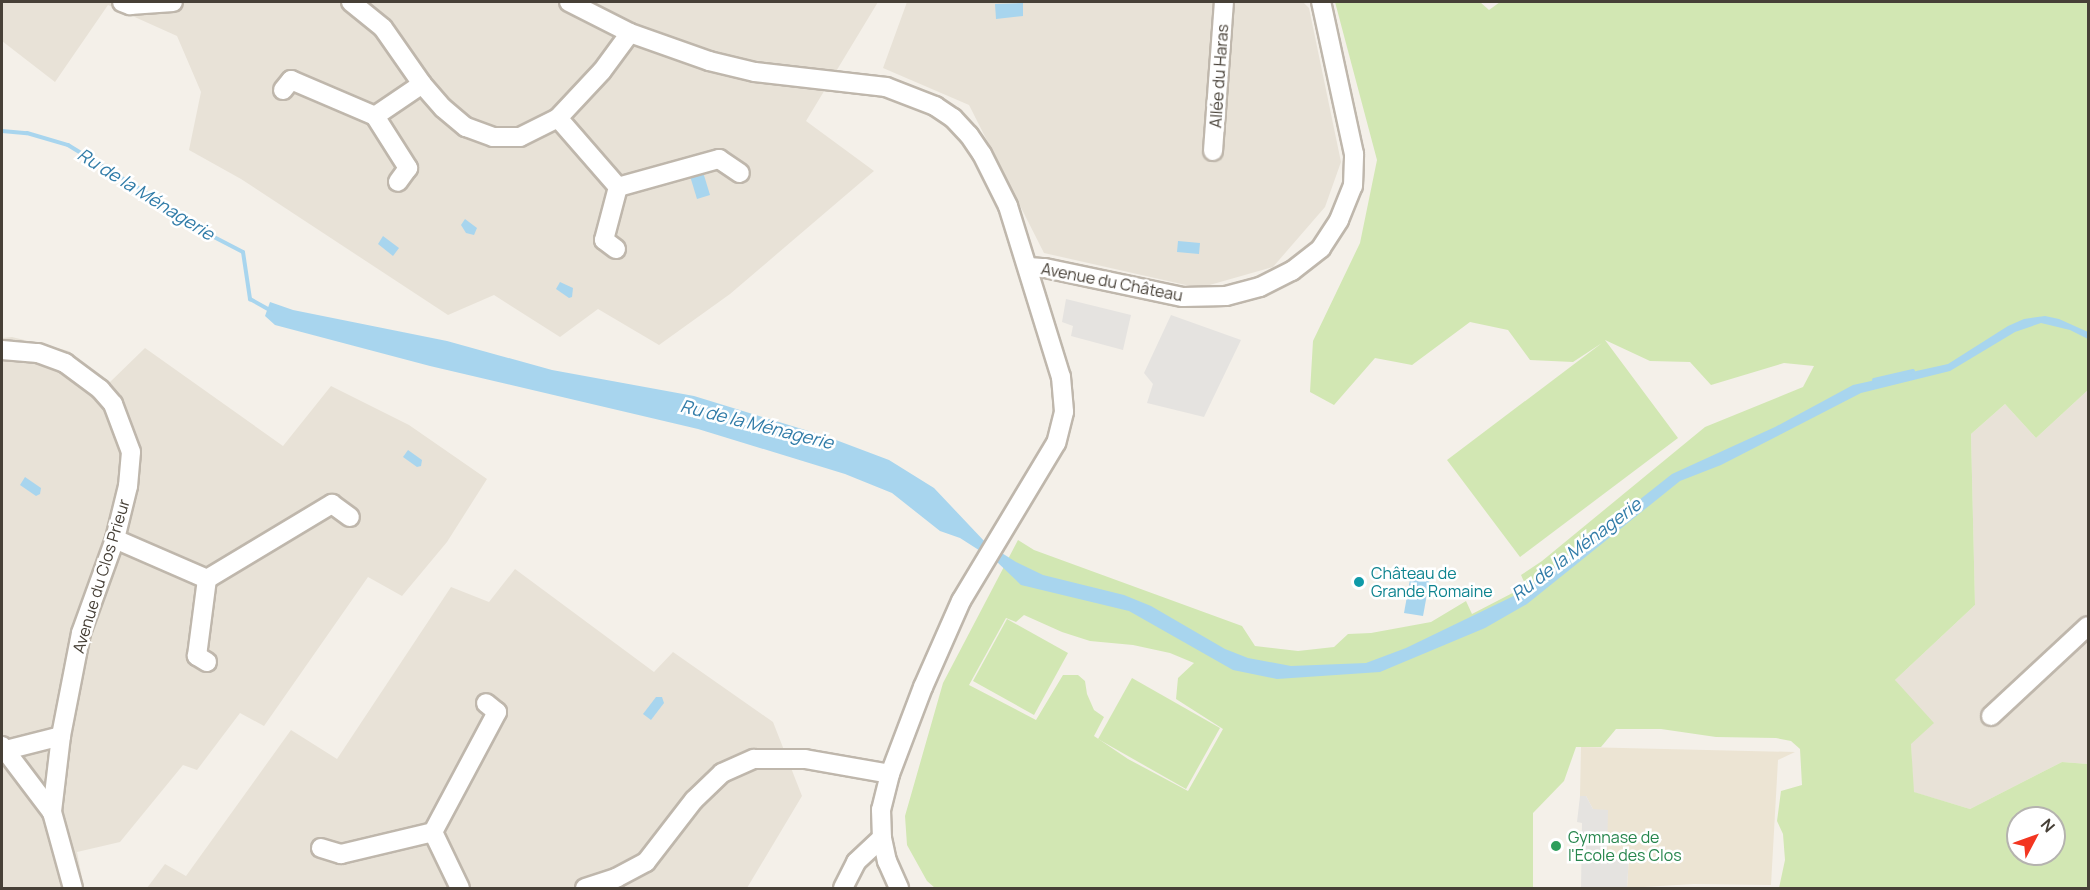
<!DOCTYPE html>
<meta charset="utf-8">
<style>
body{margin:0}
#map{position:relative;width:2090px;height:890px;overflow:hidden;background:#f4f0e9;font-family:Manrope,sans-serif}
div>[style]{position:absolute}
.residential>*{inset:0;background:#e8e2d7}
.education>*{inset:0;background:#ece4d3}
.green>*{inset:0;background:#d2e7b3}
.parking>*{inset:0;background:#e5e3e0}
.water>*{inset:0;background:#a8d5ee}
.stream>*{height:4px;margin:-2px;padding:0 2px;transform-origin:2px;border-radius:2px;background:#a8d5ee}
.roads{filter:drop-shadow(2px 0 #bfb7ac) drop-shadow(-2px 0 #bfb7ac) drop-shadow(0 2px #bfb7ac) drop-shadow(0 -2px #bfb7ac)}
.minor>*{height:18px;margin:-9px;padding:0 9px;transform-origin:9px;border-radius:9px;background:#fff}
.dots>*{width:16px;height:16px;translate:-50% -50%;box-sizing:border-box;border:3px solid #fff;border-radius:50%}
span{translate:-50% -50%;white-space:nowrap;text-align:center;line-height:1.15;-webkit-text-stroke:5px #fff;paint-order:stroke}
.street-label{font-size:16px;color:#474037}
.culture-label{font-size:16px;color:#0d838f}
.left{translate:0 -50%;text-align:left}
.leisure-label{font-size:16px;color:#27864d}
.water-label{font-size:18px;color:#317ca8;font-style:italic}
.frame{position:absolute;inset:0;border:3px solid #474037;pointer-events:none}
.north{position:absolute;left:2006px;top:806px;width:60px;height:60px;box-sizing:border-box;background:#fff;border:2px solid #b5b3af;border-radius:50%;rotate:49deg;font-size:16px;font-weight:700;line-height:24px;text-align:center;color:#474037}
.north::after{content:'';display:block;margin:auto;width:21px;height:27px;background:#f33621;clip-path:polygon(50% 0,100% 100%,50% 72%,0 100%)}
</style>
<div id="map">
<div class="residential">
<i style="clip-path:polygon(2px 2px,878px 2px,806px 121px,874px 171px,730px 294px,659px 345px,598px 309px,560px 337px,494px 295px,448px 315px,241px 179px,189px 150px,201px 92px,177px 36px,108px 5px,55px 82px,2px 41px)"></i>
<i style="clip-path:polygon(907px 2px,1303px 2px,1309px 8px,1341px 162px,1325px 207px,1273px 267px,1199px 288px,1044px 253px,969px 105px,883px 68px)"></i>
<i style="clip-path:polygon(12px 337px,69px 351px,108px 384px,145px 348px,283px 446px,331px 386px,409px 425px,487px 479px,447px 542px,402px 596px,368px 577px,264px 726px,240px 713px,197px 770px,183px 765px,120px 842px,77px 852px,84px 888px,2px 888px,2px 338px)"></i>
<i style="clip-path:polygon(2088px 390px,2088px 764px,2062px 762px,1970px 809px,1913px 792px,1911px 744px,1895px 680px,1975px 605px,1971px 434px,2005px 404px,2036px 438px)"></i>
<i style="clip-path:polygon(515px 569px,654px 672px,673px 652px,773px 722px,802px 796px,747px 888px,147px 888px,165px 864px,186px 876px,291px 730px,337px 759px,451px 587px,489px 602px)"></i>
</div>
<div class="education">
<i style="clip-path:polygon(1581px 747px,1795px 752px,1778px 760px,1771px 885px,1694px 884px,1627px 888px,1629px 856px,1607px 855px,1593px 809px,1586px 796px,1580px 796px)"></i>
</div>
<div class="green">
<i style="clip-path:polygon(evenodd,1335px 2px,1480px 2px,1489px 10px,1500px 2px,2088px 2px,2088px 390px,2036px 438px,2005px 404px,1971px 434px,1975px 605px,1895px 680px,1934px 723px,1911px 744px,1914px 792px,1970px 809px,2062px 762px,2088px 764px,2088px 888px,1779px 888px,1785px 860px,1783px 834px,1777px 821px,1781px 791px,1802px 785px,1800px 749px,1791px 741px,1776px 738px,1716px 737px,1661px 729px,1616px 729px,1601px 747px,1576px 747px,1564px 781px,1533px 813px,1533px 888px,935px 888px,927px 881px,907px 845px,905px 816px,943px 683px,1018px 540px,1034px 550px,1242px 626px,1255px 646px,1298px 651px,1334px 647px,1348px 634px,1371px 633px,1431px 622px,1466px 601px,1472px 614px,1526px 586px,1521px 575px,1542px 561px,1705px 427px,1803px 387px,1814px 366px,1784px 363px,1711px 385px,1690px 362px,1650px 361px,1605px 340px,1678px 438px,1520px 557px,1447px 460px,1602px 343px,1573px 362px,1530px 360px,1508px 330px,1470px 322px,1412px 365px,1375px 358px,1334px 405px,1310px 392px,1313px 341px,1360px 243px,1377px 160px,1335px 2px,1024px 615px,1062px 632px,1090px 641px,1133px 645px,1170px 653px,1194px 663px,1178px 678px,1176px 699px,1223px 729px,1188px 791px,1128px 759px,1094px 736px,1104px 717px,1094px 710px,1087px 694px,1085px 681px,1078px 675px,1063px 675px,1036px 720px,969px 685px,1006px 618px,1016px 622px,1024px 615px,1335px 2px,2018px 818px,2054px 818px,2054px 854px,2018px 854px,2018px 818px)"></i>
<i style="clip-path:polygon(1007px 619px,1068px 653px,1034px 715px,973px 681px)"></i>
<i style="clip-path:polygon(1132px 678px,1220px 728px,1186px 789px,1098px 739px)"></i>
</div>
<div class="parking">
<i style="clip-path:polygon(1066px 299px,1131px 315px,1123px 350px,1071px 336px,1073px 326px,1062px 322px)"></i>
<i style="clip-path:polygon(1171px 315px,1241px 340px,1204px 417px,1147px 403px,1153px 384px,1144px 373px)"></i>
<i style="clip-path:polygon(1580px 796px,1586px 796px,1593px 809px,1608px 810px,1607px 855px,1629px 856px,1627px 888px,1581px 888px,1582px 823px,1577px 822px)"></i>
</div>
<div class="water">
<i style="clip-path:polygon(1023px 3px,1023px 16px,996px 19px,995px 4px)"></i>
<i style="clip-path:polygon(703px 172px,710px 195px,697px 199px,690px 176px)"></i>
<i style="clip-path:polygon(465px 219px,477px 228px,474px 235px,466px 233px,461px 225px)"></i>
<i style="clip-path:polygon(383px 236px,399px 248px,393px 256px,378px 244px)"></i>
<i style="clip-path:polygon(1178px 241px,1200px 243px,1199px 254px,1177px 252px)"></i>
<i style="clip-path:polygon(560px 282px,573px 288px,572px 297px,569px 298px,556px 289px)"></i>
<i style="clip-path:polygon(270px 302px,293px 310px,447px 341px,552px 370px,694px 396px,828px 437px,889px 460px,934px 488px,986px 543px,1016px 562px,1043px 575px,1124px 595px,1151px 606px,1225px 649px,1248px 658px,1291px 666px,1366px 663px,1406px 648px,1524px 591px,1672px 474px,1775px 427px,1853px 385px,1948px 364px,2008px 326px,2024px 319px,2045px 316px,2059px 319px,2088px 332px,2088px 339px,2070px 330px,2041px 323px,2015px 332px,1950px 371px,1861px 393px,1721px 465px,1680px 481px,1527px 604px,1485px 628px,1380px 672px,1277px 679px,1233px 670px,1129px 611px,1021px 585px,996px 561px,960px 538px,940px 531px,892px 493px,845px 474px,698px 429px,430px 366px,275px 325px,265px 316px)"></i>
<i style="clip-path:polygon(408px 450px,422px 460px,421px 466px,417px 467px,403px 457px)"></i>
<i style="clip-path:polygon(25px 477px,41px 488px,40px 494px,36px 496px,20px 485px)"></i>
<i style="clip-path:polygon(1411px 574px,1430px 578px,1423px 616px,1404px 613px)"></i>
<i style="clip-path:polygon(656px 697px,662px 697px,664px 703px,651px 720px,643px 714px)"></i>
</div>
<div class="stream">
<i style="left:2px;top:131px;width:25px;rotate:5deg"></i>
<i style="left:27px;top:133px;width:43px;rotate:16.3deg"></i>
<i style="left:68px;top:145px;width:97px;rotate:31.6deg"></i>
<i style="left:151px;top:196px;width:45px;rotate:36.9deg"></i>
<i style="left:187px;top:223px;width:63px;rotate:27.4deg"></i>
<i style="left:243px;top:252px;width:48px;rotate:81.5deg"></i>
<i style="left:250px;top:299px;width:23px;rotate:29deg"></i>
<i style="left:1874px;top:380px;width:40px;rotate:-13deg"></i>
</div>
<div class="roads">
<div class="minor">
<i style="left:122px;top:2px;width:9px;rotate:21deg"></i>
<i style="left:130px;top:5px;width:43px;rotate:-4deg"></i>
<i style="left:351px;top:2px;width:41px;rotate:39.1deg"></i>
<i style="left:383px;top:28px;width:68px;rotate:55.1deg"></i>
<i style="left:422px;top:84px;width:32px;rotate:49deg"></i>
<i style="left:443px;top:108px;width:30px;rotate:40deg"></i>
<i style="left:466px;top:127px;width:29px;rotate:20deg"></i>
<i style="left:493px;top:137px;width:27px"></i>
<i style="left:520px;top:137px;width:42px;rotate:-26.6deg"></i>
<i style="left:558px;top:118px;width:64px;rotate:-46.9deg"></i>
<i style="left:602px;top:71px;width:47px;rotate:-53.6deg"></i>
<i style="left:569px;top:2px;width:68px;rotate:26.9deg"></i>
<i style="left:630px;top:33px;width:84px;rotate:19.5deg"></i>
<i style="left:709px;top:61px;width:47px;rotate:13.4deg"></i>
<i style="left:755px;top:72px;width:132px;rotate:6.5deg"></i>
<i style="left:886px;top:87px;width:53px;rotate:21.2deg"></i>
<i style="left:935px;top:106px;width:22px;rotate:34deg"></i>
<i style="left:953px;top:118px;width:23px;rotate:47deg"></i>
<i style="left:969px;top:135px;width:23px;rotate:56deg"></i>
<i style="left:982px;top:154px;width:58px;rotate:63.4deg"></i>
<i style="left:1008px;top:206px;width:179px;rotate:72.8deg"></i>
<i style="left:1061px;top:377px;width:35px;rotate:85deg"></i>
<i style="left:1064px;top:412px;width:32px;rotate:104deg"></i>
<i style="left:1056px;top:443px;width:184px;rotate:121deg"></i>
<i style="left:961px;top:601px;width:94px;rotate:113.8deg"></i>
<i style="left:923px;top:687px;width:93px;rotate:110.8deg"></i>
<i style="left:890px;top:774px;width:37px;rotate:104deg"></i>
<i style="left:881px;top:810px;width:28px;rotate:88deg"></i>
<i style="left:882px;top:838px;width:24px;rotate:78deg"></i>
<i style="left:887px;top:861px;width:30px;rotate:66deg"></i>
<i style="left:283px;top:90px;width:13px;rotate:-51deg"></i>
<i style="left:291px;top:80px;width:91px;rotate:23.2deg"></i>
<i style="left:375px;top:116px;width:62px;rotate:57.6deg"></i>
<i style="left:408px;top:168px;width:17px;rotate:126deg"></i>
<i style="left:375px;top:116px;width:57px;rotate:-34.2deg"></i>
<i style="left:558px;top:118px;width:91px;rotate:49deg"></i>
<i style="left:618px;top:187px;width:105px;rotate:-15.5deg"></i>
<i style="left:719px;top:159px;width:25px;rotate:34deg"></i>
<i style="left:1213px;top:151px;width:149px;rotate:-85.8deg"></i>
<i style="left:616px;top:249px;width:15px;rotate:-143deg"></i>
<i style="left:604px;top:240px;width:55px;rotate:-75.2deg"></i>
<i style="left:1029px;top:267px;width:16px;rotate:4deg"></i>
<i style="left:1045px;top:268px;width:141px;rotate:11.9deg"></i>
<i style="left:1183px;top:297px;width:43px;rotate:-1.3deg"></i>
<i style="left:1226px;top:296px;width:35px;rotate:-15deg"></i>
<i style="left:1260px;top:287px;width:36px;rotate:-27deg"></i>
<i style="left:1292px;top:271px;width:37px;rotate:-38deg"></i>
<i style="left:1321px;top:248px;width:33px;rotate:-57deg"></i>
<i style="left:1339px;top:220px;width:37px;rotate:-68deg"></i>
<i style="left:1353px;top:186px;width:32px;rotate:-88deg"></i>
<i style="left:1354px;top:154px;width:156px;rotate:-102.2deg"></i>
<i style="left:2px;top:350px;width:36px;rotate:5deg"></i>
<i style="left:38px;top:353px;width:29px;rotate:20deg"></i>
<i style="left:65px;top:363px;width:44px;rotate:36.6deg"></i>
<i style="left:100px;top:389px;width:20px;rotate:49deg"></i>
<i style="left:113px;top:404px;width:51px;rotate:69.4deg"></i>
<i style="left:131px;top:452px;width:34px;rotate:95deg"></i>
<i style="left:128px;top:486px;width:55px;rotate:103.8deg"></i>
<i style="left:115px;top:539px;width:100px;rotate:109.9deg"></i>
<i style="left:81px;top:633px;width:105px;rotate:101deg"></i>
<i style="left:61px;top:736px;width:77px;rotate:96.8deg"></i>
<i style="left:52px;top:812px;width:79px;rotate:74.6deg"></i>
<i style="left:115px;top:539px;width:100px;rotate:23.5deg"></i>
<i style="left:207px;top:579px;width:146px;rotate:-31deg"></i>
<i style="left:332px;top:504px;width:22px;rotate:36deg"></i>
<i style="left:207px;top:662px;width:12px;rotate:-149deg"></i>
<i style="left:197px;top:656px;width:78px;rotate:-82.6deg"></i>
<i style="left:1991px;top:716px;width:132px;rotate:-42.9deg"></i>
<i style="left:2px;top:746px;width:83px;rotate:52.9deg"></i>
<i style="left:6px;top:750px;width:57px;rotate:-14.3deg"></i>
<i style="left:433px;top:832px;width:136px;rotate:-61.9deg"></i>
<i style="left:497px;top:712px;width:14px;rotate:-141deg"></i>
<i style="left:321px;top:848px;width:21px;rotate:17deg"></i>
<i style="left:341px;top:854px;width:95px;rotate:-13.4deg"></i>
<i style="left:433px;top:832px;width:62px;rotate:64.3deg"></i>
<i style="left:585px;top:888px;width:33px;rotate:-18deg"></i>
<i style="left:616px;top:878px;width:34px;rotate:-28deg"></i>
<i style="left:646px;top:862px;width:78px;rotate:-52.3deg"></i>
<i style="left:694px;top:800px;width:39px;rotate:-44deg"></i>
<i style="left:722px;top:773px;width:35px;rotate:-24deg"></i>
<i style="left:754px;top:759px;width:51px"></i>
<i style="left:805px;top:759px;width:86px;rotate:10deg"></i>
<i style="left:843px;top:888px;width:29px;rotate:-63deg"></i>
<i style="left:856px;top:862px;width:35px;rotate:-43deg"></i>
</div>
</div>
<div class="dots">
<i style="left:1359px;top:582px;background:#0f9aa8"></i>
<i style="left:1556px;top:846px;background:#2e9e5b"></i>
</div>
<div class="street-label">
<span style="left:1219px;top:76px;rotate:-86deg">Allée du Haras</span>
<span style="left:1112px;top:282px;rotate:11deg">Avenue du Château</span>
<span style="left:101px;top:576px;rotate:-73deg">Avenue du Clos Prieur</span>
</div>
<div class="culture-label">
<span class="left" style="left:1371px;top:582px">Château de<br>Grande Romaine</span>
</div>
<div class="leisure-label">
<span class="left" style="left:1568px;top:846px">Gymnase de<br>l'Ecole des Clos</span>
</div>
<div class="water-label">
<span style="left:146px;top:194px;rotate:32deg">Ru de la Ménagerie</span>
<span style="left:757px;top:424px;rotate:14deg">Ru de la Ménagerie</span>
<span style="left:1576px;top:549px;rotate:-37deg">Ru de la Ménagerie</span>
</div>
<div class="frame"></div>
<div class="north">N</div>
</div>
